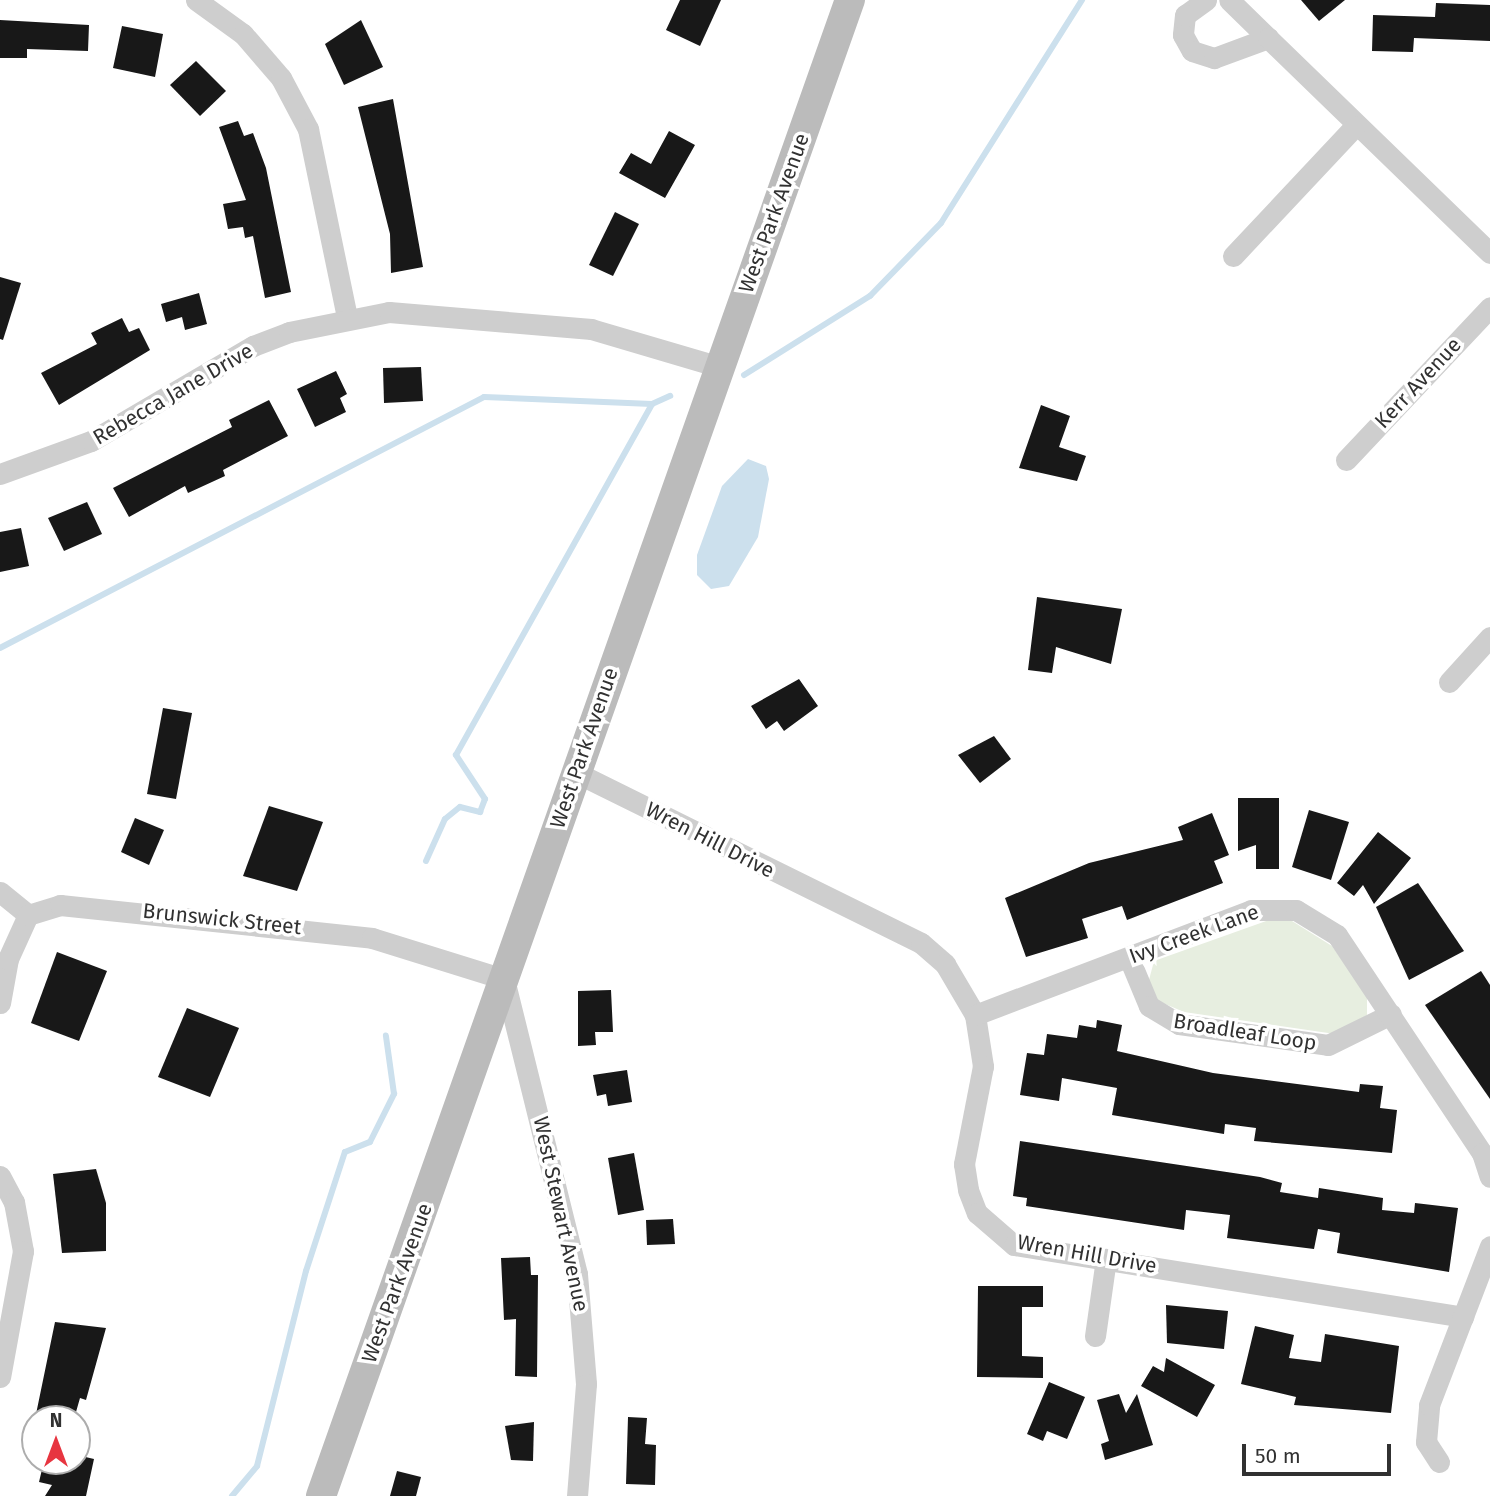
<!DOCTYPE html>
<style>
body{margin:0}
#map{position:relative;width:1490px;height:1496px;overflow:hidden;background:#fff;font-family:"Fira Sans",sans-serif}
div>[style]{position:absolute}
.green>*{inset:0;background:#e7eee0}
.water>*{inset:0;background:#cce0ed}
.stream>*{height:6px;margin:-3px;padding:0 3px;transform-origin:3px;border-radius:3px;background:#cce0ed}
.building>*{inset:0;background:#181818}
.street>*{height:21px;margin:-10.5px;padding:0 10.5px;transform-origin:10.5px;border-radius:10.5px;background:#cecece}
.secondary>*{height:30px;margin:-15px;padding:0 15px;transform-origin:15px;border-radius:15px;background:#bbb}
span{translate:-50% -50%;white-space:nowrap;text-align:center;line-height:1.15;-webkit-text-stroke:7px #fff;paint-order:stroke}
.street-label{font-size:21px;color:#313131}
.north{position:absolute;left:21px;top:1405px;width:70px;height:70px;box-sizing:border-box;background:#fff;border:2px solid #adadad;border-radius:50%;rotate:0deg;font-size:19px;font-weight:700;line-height:28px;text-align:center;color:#313131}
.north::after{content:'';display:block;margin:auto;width:24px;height:32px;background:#e73540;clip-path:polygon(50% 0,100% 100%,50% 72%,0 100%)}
.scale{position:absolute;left:1242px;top:1444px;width:149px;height:32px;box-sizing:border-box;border:4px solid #313131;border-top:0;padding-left:9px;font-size:21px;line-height:24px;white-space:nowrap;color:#313131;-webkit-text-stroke:5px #fff;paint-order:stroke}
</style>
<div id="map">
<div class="green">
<i style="clip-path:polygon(1269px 920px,1292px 921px,1332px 946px,1367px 996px,1367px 1015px,1335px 1034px,1184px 1012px,1158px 1001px,1149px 980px,1154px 961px)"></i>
</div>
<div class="water">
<i style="clip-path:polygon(748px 459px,766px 466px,769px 479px,758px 537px,729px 586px,711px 589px,697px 575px,697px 555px,722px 486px)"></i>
</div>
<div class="stream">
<i style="left:744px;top:375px;width:149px;rotate:-32.1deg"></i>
<i style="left:870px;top:296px;width:102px;rotate:-45.8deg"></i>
<i style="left:941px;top:223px;width:264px;rotate:-57.7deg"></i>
<i style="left:0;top:648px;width:545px;rotate:-27.41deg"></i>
<i style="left:484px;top:397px;width:168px;rotate:2.4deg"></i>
<i style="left:652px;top:404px;width:20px;rotate:-24deg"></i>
<i style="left:426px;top:861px;width:46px;rotate:-65.7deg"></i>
<i style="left:445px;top:819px;width:19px;rotate:-39deg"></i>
<i style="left:460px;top:807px;width:21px;rotate:14deg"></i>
<i style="left:480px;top:812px;width:14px;rotate:-69deg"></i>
<i style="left:485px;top:799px;width:53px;rotate:-123.4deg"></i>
<i style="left:456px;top:755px;width:402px;rotate:-60.8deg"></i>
<i style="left:232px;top:1496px;width:39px;rotate:-50deg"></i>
<i style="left:257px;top:1466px;width:201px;rotate:-75.9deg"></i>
<i style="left:306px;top:1271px;width:125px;rotate:-71.9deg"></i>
<i style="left:345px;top:1152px;width:27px;rotate:-22deg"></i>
<i style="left:370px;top:1142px;width:54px;rotate:-63.4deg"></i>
<i style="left:394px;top:1094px;width:59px;rotate:-97.9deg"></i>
</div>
<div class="building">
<i style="clip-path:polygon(680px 0,721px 0,700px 46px,666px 30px)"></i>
<i style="clip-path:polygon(1301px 0,1345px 0,1319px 21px)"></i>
<i style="clip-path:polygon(1436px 3px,1490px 5px,1490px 41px,1414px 38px,1413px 52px,1372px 51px,1373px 15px,1435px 17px)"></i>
<i style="clip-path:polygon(0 20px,89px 25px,88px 51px,27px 49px,27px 58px,0 58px)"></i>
<i style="clip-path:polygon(361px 20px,383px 67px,344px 85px,325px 44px)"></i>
<i style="clip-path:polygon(122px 26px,163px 34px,155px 77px,113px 68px)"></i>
<i style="clip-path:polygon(196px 61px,226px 91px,200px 116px,170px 85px)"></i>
<i style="clip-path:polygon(393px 99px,423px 267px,391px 273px,390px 234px,358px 107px)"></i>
<i style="clip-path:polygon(238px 121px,244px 136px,253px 133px,266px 168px,291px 292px,265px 298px,253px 236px,245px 238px,243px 227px,228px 229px,223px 204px,246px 200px,219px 127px)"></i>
<i style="clip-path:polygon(669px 131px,695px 145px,665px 198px,619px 173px,631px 153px,651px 164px)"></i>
<i style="clip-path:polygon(615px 212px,639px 224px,613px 276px,589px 265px)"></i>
<i style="clip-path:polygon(0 277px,21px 283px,3px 340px,0 339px)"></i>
<i style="clip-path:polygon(199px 293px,207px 324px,185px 330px,182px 317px,166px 322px,161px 304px)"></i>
<i style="clip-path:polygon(122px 318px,129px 332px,139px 328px,150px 350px,59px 405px,41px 373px,97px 344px,91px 333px)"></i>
<i style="clip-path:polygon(421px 367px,423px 401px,384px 403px,383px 368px)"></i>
<i style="clip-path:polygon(336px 371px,347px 394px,340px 398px,346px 412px,315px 427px,297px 389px)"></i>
<i style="clip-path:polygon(269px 400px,288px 436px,223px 470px,225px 476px,188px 493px,185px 486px,129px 517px,113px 488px,232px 427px,229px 420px)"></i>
<i style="clip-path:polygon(1041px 405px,1070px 416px,1059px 447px,1086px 456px,1077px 481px,1019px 468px)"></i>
<i style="clip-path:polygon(87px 502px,102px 534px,64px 551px,48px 518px)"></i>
<i style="clip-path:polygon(21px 528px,29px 566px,0 572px,0 532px)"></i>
<i style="clip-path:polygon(1037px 597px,1122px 609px,1111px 664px,1056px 647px,1052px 673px,1028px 670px)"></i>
<i style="clip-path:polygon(799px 679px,818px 706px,784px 731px,777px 721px,766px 729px,751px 706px)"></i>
<i style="clip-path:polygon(163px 708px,192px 713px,176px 799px,147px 794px)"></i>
<i style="clip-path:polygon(994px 736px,1011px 759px,980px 783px,958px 755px)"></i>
<i style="clip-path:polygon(1238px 798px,1279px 798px,1279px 869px,1256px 869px,1256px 845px,1238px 851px)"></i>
<i style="clip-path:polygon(269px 806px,323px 822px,297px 891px,243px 876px)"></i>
<i style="clip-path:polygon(1309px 810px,1349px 822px,1331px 880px,1292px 867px)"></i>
<i style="clip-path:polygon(1212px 813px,1229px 855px,1214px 861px,1223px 883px,1127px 920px,1122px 906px,1082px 919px,1088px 938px,1026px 957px,1005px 898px,1089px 863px,1183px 840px,1178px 827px)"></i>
<i style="clip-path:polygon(135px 818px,164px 830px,149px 865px,121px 852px)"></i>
<i style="clip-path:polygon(1378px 832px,1411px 858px,1374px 904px,1363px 885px,1354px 896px,1337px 883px)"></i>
<i style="clip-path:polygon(1418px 883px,1464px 951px,1409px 980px,1376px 907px)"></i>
<i style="clip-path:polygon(57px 952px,107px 971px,79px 1041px,31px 1023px)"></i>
<i style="clip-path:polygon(1481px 971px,1490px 985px,1490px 1099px,1425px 1005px)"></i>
<i style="clip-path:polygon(611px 990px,613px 1032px,595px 1032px,596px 1045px,578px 1046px,578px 991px)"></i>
<i style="clip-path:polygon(187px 1008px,239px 1028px,210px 1097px,158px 1077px)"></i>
<i style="clip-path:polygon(1097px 1020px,1122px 1025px,1117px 1051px,1213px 1073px,1359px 1092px,1360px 1084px,1383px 1086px,1380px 1108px,1397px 1110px,1392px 1153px,1254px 1141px,1256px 1128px,1225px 1124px,1224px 1134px,1112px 1115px,1117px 1088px,1062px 1078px,1059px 1101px,1020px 1095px,1027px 1053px,1044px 1055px,1047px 1034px,1077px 1038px,1079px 1025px,1096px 1028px)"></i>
<i style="clip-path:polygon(627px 1070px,632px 1102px,608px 1106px,606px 1094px,597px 1096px,593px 1075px)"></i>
<i style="clip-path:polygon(1020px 1141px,1260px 1177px,1282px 1183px,1280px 1192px,1318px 1198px,1319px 1188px,1383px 1198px,1382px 1210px,1414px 1213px,1415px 1203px,1458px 1208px,1449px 1272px,1337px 1253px,1340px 1233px,1318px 1229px,1314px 1249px,1227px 1238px,1230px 1215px,1186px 1210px,1184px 1230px,1026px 1206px,1027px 1198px,1013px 1196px)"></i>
<i style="clip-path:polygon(634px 1153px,644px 1210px,618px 1215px,608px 1158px)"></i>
<i style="clip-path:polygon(96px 1169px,106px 1203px,106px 1251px,62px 1253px,53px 1174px)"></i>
<i style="clip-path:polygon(673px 1219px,675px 1244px,647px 1245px,646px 1220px)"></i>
<i style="clip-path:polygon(530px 1257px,531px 1275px,538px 1275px,537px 1377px,515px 1376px,516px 1319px,504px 1320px,501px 1258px)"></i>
<i style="clip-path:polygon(978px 1286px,1043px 1286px,1043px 1307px,1022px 1307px,1022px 1356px,1043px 1357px,1043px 1378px,977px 1377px)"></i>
<i style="clip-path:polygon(1166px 1305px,1228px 1311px,1224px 1349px,1167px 1343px)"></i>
<i style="clip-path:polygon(55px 1322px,106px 1328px,86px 1400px,80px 1398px,74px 1419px,35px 1419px)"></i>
<i style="clip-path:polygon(1255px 1326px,1294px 1335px,1289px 1358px,1321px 1362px,1325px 1334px,1399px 1346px,1391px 1413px,1294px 1405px,1296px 1397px,1241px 1384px)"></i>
<i style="clip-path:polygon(1166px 1358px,1215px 1385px,1197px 1417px,1141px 1386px,1153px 1366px,1164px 1372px)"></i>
<i style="clip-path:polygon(1049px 1382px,1085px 1397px,1067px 1439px,1047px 1431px,1043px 1441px,1027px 1434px)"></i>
<i style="clip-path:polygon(1119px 1394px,1126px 1413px,1137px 1394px,1153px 1445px,1105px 1460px,1101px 1444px,1109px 1441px,1097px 1400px)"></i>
<i style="clip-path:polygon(628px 1417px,647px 1418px,645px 1444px,656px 1445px,655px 1485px,626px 1484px)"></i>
<i style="clip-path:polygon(534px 1422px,533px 1461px,511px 1460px,505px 1426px)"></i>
<i style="clip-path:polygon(77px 1455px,94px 1459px,86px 1496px,45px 1496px,52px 1485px,39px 1482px,44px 1461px,77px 1461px)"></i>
<i style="clip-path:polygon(397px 1471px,421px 1477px,416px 1496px,390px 1496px)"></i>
</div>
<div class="street">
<i style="left:196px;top:0;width:58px;rotate:35.9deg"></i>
<i style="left:243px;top:34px;width:58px;rotate:49.2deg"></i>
<i style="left:281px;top:78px;width:58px;rotate:62.1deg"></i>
<i style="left:308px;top:129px;width:193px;rotate:78.3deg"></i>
<i style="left:1206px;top:0;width:26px;rotate:144deg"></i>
<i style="left:1185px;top:15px;width:20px;rotate:96deg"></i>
<i style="left:1183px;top:35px;width:18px;rotate:61deg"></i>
<i style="left:1192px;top:51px;width:23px;rotate:18deg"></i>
<i style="left:1214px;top:58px;width:58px;rotate:-20.3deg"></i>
<i style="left:1268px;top:38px;width:54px;rotate:-135.7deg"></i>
<i style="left:1268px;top:38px;width:309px;rotate:44.1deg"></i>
<i style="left:1233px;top:256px;width:178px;rotate:-46.8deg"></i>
<i style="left:1346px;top:460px;width:210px;rotate:-46.7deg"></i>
<i style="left:0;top:474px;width:97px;rotate:-19.9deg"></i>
<i style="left:91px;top:441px;width:188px;rotate:-30.4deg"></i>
<i style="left:253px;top:346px;width:39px;rotate:-21deg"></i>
<i style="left:289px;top:332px;width:102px;rotate:-11.3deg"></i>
<i style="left:389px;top:312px;width:203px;rotate:4.8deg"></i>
<i style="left:591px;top:329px;width:134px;rotate:16.4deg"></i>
<i style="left:1449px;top:682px;width:61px;rotate:-47.7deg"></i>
<i style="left:575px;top:772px;width:386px;rotate:26.3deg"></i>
<i style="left:921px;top:943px;width:32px;rotate:41deg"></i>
<i style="left:945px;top:964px;width:59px;rotate:59.5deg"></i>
<i style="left:975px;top:1015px;width:52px;rotate:81.1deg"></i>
<i style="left:983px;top:1066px;width:100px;rotate:101deg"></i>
<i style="left:964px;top:1164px;width:26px;rotate:81deg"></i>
<i style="left:968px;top:1190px;width:25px;rotate:69deg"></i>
<i style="left:977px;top:1213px;width:49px;rotate:40.9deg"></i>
<i style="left:1014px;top:1245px;width:455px;rotate:9.1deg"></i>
<i style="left:0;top:892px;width:36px;rotate:39deg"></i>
<i style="left:1129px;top:958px;width:52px;rotate:67.4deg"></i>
<i style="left:1149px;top:1006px;width:35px;rotate:31deg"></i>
<i style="left:1179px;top:1024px;width:150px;rotate:8deg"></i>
<i style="left:1328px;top:1045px;width:70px;rotate:-26.2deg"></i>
<i style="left:0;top:1003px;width:45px;rotate:-79.7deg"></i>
<i style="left:8px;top:959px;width:48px;rotate:-65.6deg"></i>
<i style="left:28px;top:915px;width:34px;rotate:-17deg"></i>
<i style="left:60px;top:905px;width:314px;rotate:6deg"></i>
<i style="left:372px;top:938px;width:138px;rotate:17.3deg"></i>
<i style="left:504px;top:979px;width:304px;rotate:76.1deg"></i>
<i style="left:577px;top:1274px;width:110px;rotate:85.3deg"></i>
<i style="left:586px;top:1384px;width:112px;rotate:94.6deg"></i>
<i style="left:975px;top:1015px;width:295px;rotate:-20.8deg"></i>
<i style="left:1251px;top:910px;width:45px"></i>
<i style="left:1296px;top:910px;width:48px;rotate:31.4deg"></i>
<i style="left:1337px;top:935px;width:262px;rotate:56.4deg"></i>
<i style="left:1482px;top:1153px;width:25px;rotate:72deg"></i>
<i style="left:0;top:1176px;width:30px;rotate:62deg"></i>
<i style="left:14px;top:1202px;width:50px;rotate:79.6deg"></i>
<i style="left:23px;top:1251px;width:128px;rotate:100.3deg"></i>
<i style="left:1095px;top:1336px;width:78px;rotate:-81.9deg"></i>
<i style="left:1439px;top:1462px;width:24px;rotate:-123deg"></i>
<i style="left:1426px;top:1442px;width:37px;rotate:-85deg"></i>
<i style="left:1429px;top:1405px;width:170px;rotate:-69deg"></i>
</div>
<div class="secondary">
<i style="left:321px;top:1496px;width:1587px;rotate:-70.53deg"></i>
</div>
<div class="street-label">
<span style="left:774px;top:213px;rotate:-70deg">West Park Avenue</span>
<span style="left:1418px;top:383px;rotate:-47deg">Kerr Avenue</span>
<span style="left:173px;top:394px;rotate:-30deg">Rebecca Jane Drive</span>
<span style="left:584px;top:748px;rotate:-71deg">West Park Avenue</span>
<span style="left:710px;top:840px;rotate:27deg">Wren Hill Drive</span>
<span style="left:222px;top:919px;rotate:6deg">Brunswick Street</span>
<span style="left:1194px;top:934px;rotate:-20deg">Ivy Creek Lane</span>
<span style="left:1245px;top:1032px;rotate:9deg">Broadleaf Loop</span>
<span style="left:561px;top:1214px;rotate:78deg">West Stewart Avenue</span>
<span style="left:1087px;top:1254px;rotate:10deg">Wren Hill Drive</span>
<span style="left:397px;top:1283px;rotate:-70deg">West Park Avenue</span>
</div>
<div class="north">N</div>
<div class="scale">50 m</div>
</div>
